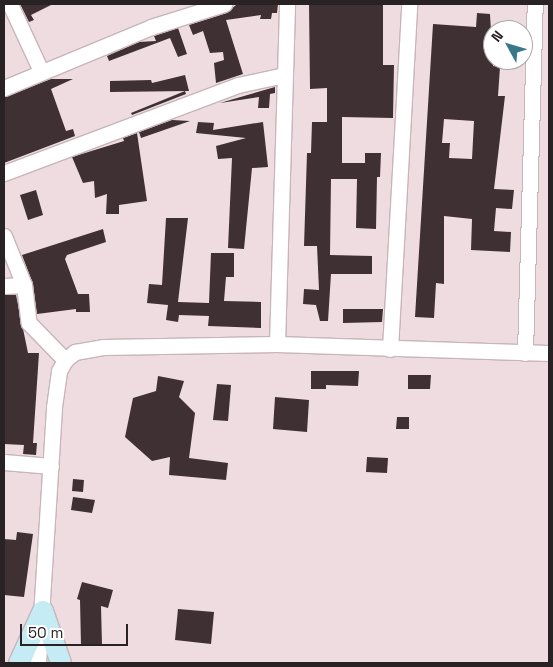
<!DOCTYPE html>
<style>
body{margin:0}
#map{position:relative;width:553px;height:667px;overflow:hidden;background:#efdce0;font-family:"Space Grotesk",sans-serif}
div>[style]{position:absolute}
.building>*{inset:0;background:#3e3033}
.roads{filter:drop-shadow(1px 0 #c8b5b9) drop-shadow(-1px 0 #c8b5b9) drop-shadow(0 1px #c8b5b9) drop-shadow(0 -1px #c8b5b9)}
.street>*{height:15px;margin:-7.5px;padding:0 7.5px;transform-origin:7.5px;border-radius:7.5px;background:#fff}
.secondary>*{height:20px;margin:-10px;padding:0 10px;transform-origin:10px;border-radius:10px;background:#c5ebf5}
span{translate:-50% -50%;white-space:nowrap;text-align:center;line-height:1.15;-webkit-text-stroke:5px #fff;paint-order:stroke}
.frame{position:absolute;inset:0;border:5px solid #292224;pointer-events:none}
.north{position:absolute;left:483px;top:20px;width:50px;height:50px;box-sizing:border-box;background:#fff;border:1px solid #a9a7a7;border-radius:50%;rotate:309deg;font-size:14px;font-weight:700;line-height:20px;text-align:center;color:#292224}
.north::after{content:'';display:block;margin:auto;width:18px;height:22px;background:#37788b;clip-path:polygon(50% 0,100% 100%,50% 72%,0 100%)}
.scale{position:absolute;left:20px;top:624px;width:108px;height:22px;box-sizing:border-box;border:2px solid #292224;border-top:0;padding-left:6px;font-size:15px;line-height:18px;white-space:nowrap;color:#292224;-webkit-text-stroke:4px #fff;paint-order:stroke}
</style>
<div id="map">
<div class="building">
<i style="clip-path:polygon(20px 4px,53px 4px,31px 15px,34px 20px,29px 22px)"></i>
<i style="clip-path:polygon(237px 4px,278px 4px,277px 13px,272px 13px,271px 19px,260px 19px,261px 15px,226px 20px,243px 74px,216px 83px,214px 63px,224px 60px,223px 52px,210px 53px,203px 31px,193px 35px,189px 25px,227px 13px)"></i>
<i style="clip-path:polygon(309px 4px,383px 4px,383px 65px,394px 65px,393px 118px,342px 117px,342px 163px,365px 163px,365px 153px,381px 153px,380px 177px,377px 177px,376px 229px,356px 228px,357px 179px,331px 179px,330px 255px,372px 256px,372px 274px,331px 274px,328px 321px,320px 321px,316px 305px,303px 304px,304px 289px,319px 290px,317px 246px,304px 246px,307px 153px,311px 153px,312px 122px,327px 122px,327px 88px,310px 89px)"></i>
<i style="clip-path:polygon(evenodd,477px 13px,490px 14px,493px 66px,500px 67px,498px 96px,505px 96px,494px 189px,514px 190px,512px 209px,496px 208px,494px 231px,511px 232px,510px 252px,471px 250px,472px 219px,444px 216px,444px 284px,436px 283px,434px 318px,415px 317px,433px 24px,476px 27px,477px 13px,444px 119px,474px 121px,472px 159px,449px 158px,450px 143px,442px 143px,444px 119px)"></i>
<i style="clip-path:polygon(178px 28px,187px 54px,178px 57px,170px 38px,109px 61px,107px 56px,139px 42px,156px 41px,154px 36px)"></i>
<i style="clip-path:polygon(185px 75px,189px 91px,110px 92px,110px 81px,151px 80px,152px 83px)"></i>
<i style="clip-path:polygon(51px 79px,73px 79px,51px 89px,66px 131px,73px 129px,75px 136px,4px 163px,4px 97px)"></i>
<i style="clip-path:polygon(275px 87px,275px 93px,270px 94px,269px 108px,258px 108px,259px 97px,220px 103px)"></i>
<i style="clip-path:polygon(185px 91px,186px 94px,132px 115px,131px 113px)"></i>
<i style="clip-path:polygon(172px 120px,190px 121px,141px 138px,139px 132px)"></i>
<i style="clip-path:polygon(198px 122px,214px 123px,213px 130px,263px 122px,268px 167px,252px 168px,244px 249px,228px 248px,232px 158px,218px 159px,216px 146px,246px 138px,196px 133px)"></i>
<i style="clip-path:polygon(137px 133px,147px 201px,119px 205px,119px 214px,106px 214px,107px 194px,95px 198px,94px 181px,83px 183px,72px 157px,124px 141px,123px 138px)"></i>
<i style="clip-path:polygon(36px 190px,43px 215px,28px 220px,20px 195px)"></i>
<i style="clip-path:polygon(166px 218px,188px 218px,178px 302px,209px 303px,211px 253px,234px 253px,234px 277px,226px 277px,224px 301px,261px 302px,261px 328px,208px 326px,209px 316px,179px 315px,178px 322px,166px 320px,168px 305px,147px 303px,149px 284px,162px 285px)"></i>
<i style="clip-path:polygon(103px 229px,106px 242px,67px 255px,65px 259px,78px 294px,89px 294px,90px 312px,76px 312px,76px 309px,37px 314px,33px 284px,22px 255px)"></i>
<i style="clip-path:polygon(4px 295px,16px 295px,28px 353px,39px 353px,33px 443px,37px 443px,36px 455px,23px 454px,24px 445px,4px 444px)"></i>
<i style="clip-path:polygon(343px 309px,383px 309px,382px 322px,343px 323px)"></i>
<i style="clip-path:polygon(311px 371px,359px 371px,358px 386px,326px 385px,326px 389px,311px 389px)"></i>
<i style="clip-path:polygon(408px 375px,431px 375px,430px 389px,408px 389px)"></i>
<i style="clip-path:polygon(158px 376px,184px 381px,179px 397px,195px 413px,189px 458px,228px 463px,226px 480px,169px 475px,170px 457px,152px 461px,125px 437px,133px 398px,156px 391px)"></i>
<i style="clip-path:polygon(217px 384px,231px 385px,228px 421px,213px 420px)"></i>
<i style="clip-path:polygon(275px 397px,309px 400px,307px 432px,273px 429px)"></i>
<i style="clip-path:polygon(397px 417px,409px 417px,409px 429px,396px 429px)"></i>
<i style="clip-path:polygon(367px 457px,388px 458px,387px 473px,366px 472px)"></i>
<i style="clip-path:polygon(73px 479px,84px 480px,83px 492px,72px 491px)"></i>
<i style="clip-path:polygon(73px 497px,95px 500px,92px 513px,71px 510px)"></i>
<i style="clip-path:polygon(17px 532px,33px 534px,24px 597px,4px 595px,4px 539px,16px 540px)"></i>
<i style="clip-path:polygon(82px 582px,113px 590px,108px 608px,101px 606px,102px 645px,81px 646px,80px 600px,77px 599px)"></i>
<i style="clip-path:polygon(178px 609px,214px 612px,211px 644px,175px 640px)"></i>
</div>
<div class="roads">
<div class="street">
<i style="left:10px;top:4px;width:74px;rotate:65.2deg"></i>
<i style="left:4px;top:88px;width:159px;rotate:-22.5deg"></i>
<i style="left:151px;top:27px;width:77px;rotate:-17.5deg"></i>
<i style="left:4px;top:173px;width:250px;rotate:-20.6deg"></i>
<i style="left:238px;top:85px;width:47px;rotate:-12.3deg"></i>
<i style="left:4px;top:236px;width:53px;rotate:67.8deg"></i>
<i style="left:24px;top:285px;width:38px;rotate:83deg"></i>
<i style="left:29px;top:323px;width:52px;rotate:45.8deg"></i>
<i style="left:4px;top:286px;width:20px;rotate:-3deg"></i>
<i style="left:277px;top:344px;width:340px;rotate:-88.3deg"></i>
<i style="left:390px;top:349px;width:346px;rotate:-86.8deg"></i>
<i style="left:525px;top:353px;width:349px;rotate:-88.4deg"></i>
<i style="left:4px;top:462px;width:47px;rotate:4.9deg"></i>
<i style="left:38px;top:663px;width:256px;rotate:-86.4deg"></i>
<i style="left:54px;top:407px;width:36px;rotate:-82deg"></i>
<i style="left:59px;top:371px;width:13px;rotate:-61deg"></i>
<i style="left:65px;top:360px;width:13px;rotate:-39deg"></i>
<i style="left:75px;top:352px;width:28px;rotate:-10deg"></i>
<i style="left:103px;top:347px;width:174px;rotate:-1deg"></i>
<i style="left:277px;top:344px;width:272px;rotate:1.9deg"></i>
</div>
<div class="secondary">
<i style="left:43px;top:611px;width:55px;rotate:70.9deg"></i>
<i style="left:19px;top:663px;width:57px;rotate:-65.2deg"></i>
</div>
</div>
<div class="frame"></div>
<div class="north">N</div>
<div class="scale">50 m</div>
</div>
